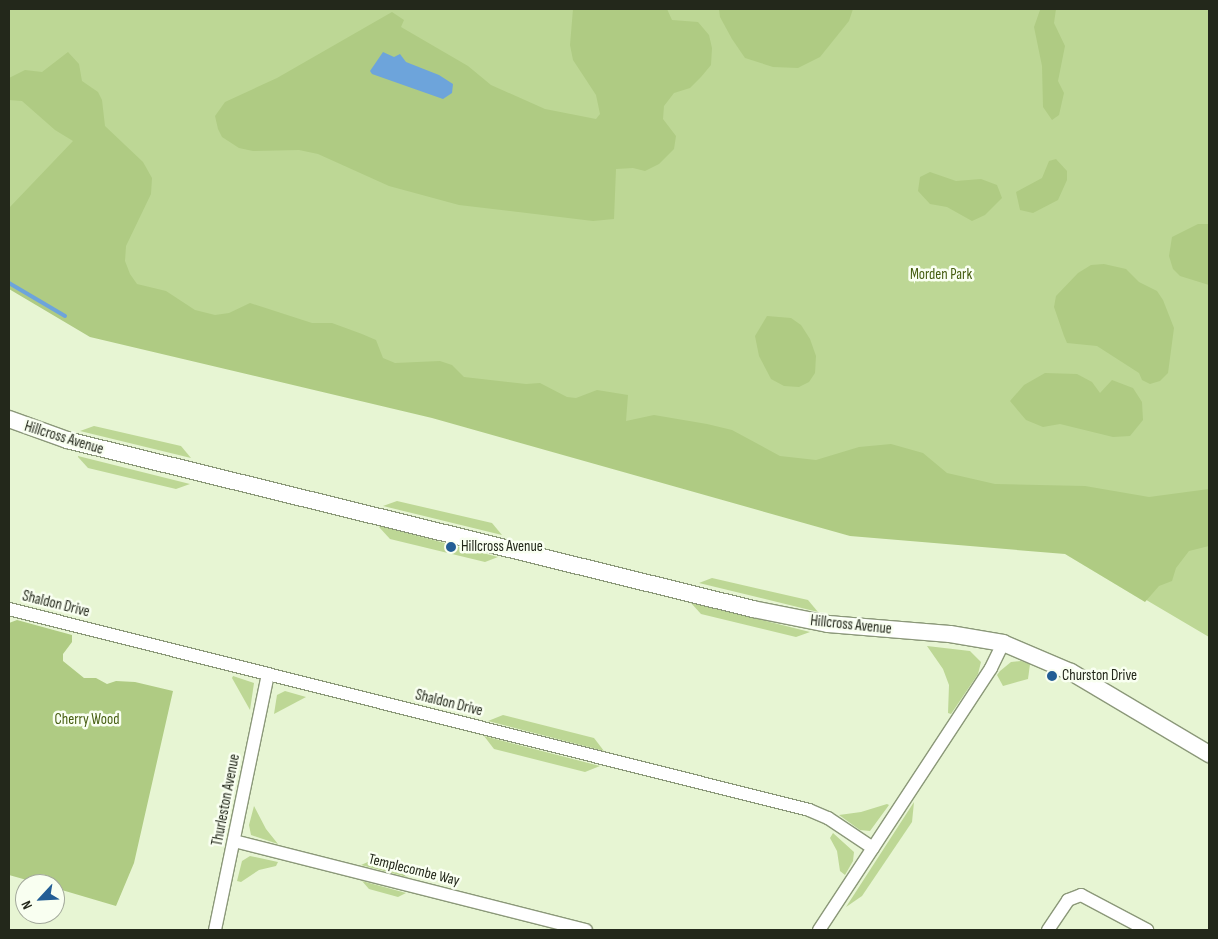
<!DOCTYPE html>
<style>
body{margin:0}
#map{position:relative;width:1218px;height:939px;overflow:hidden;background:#e7f5d3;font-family:"Sofia Sans Condensed",sans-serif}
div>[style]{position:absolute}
.green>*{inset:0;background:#bdd795}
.forest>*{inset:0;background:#afcb83}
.water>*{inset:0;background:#6da4db}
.stream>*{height:4px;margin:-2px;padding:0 2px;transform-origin:2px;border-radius:2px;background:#6da4db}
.roads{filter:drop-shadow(1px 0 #8b9879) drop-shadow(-1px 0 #8b9879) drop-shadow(0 1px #8b9879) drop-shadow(0 -1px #8b9879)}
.minor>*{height:12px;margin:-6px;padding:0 6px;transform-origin:6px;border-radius:6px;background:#fff}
.tertiary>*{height:16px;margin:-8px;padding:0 8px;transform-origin:8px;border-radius:8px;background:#fff}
.dots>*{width:14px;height:14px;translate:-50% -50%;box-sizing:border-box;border:2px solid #f9fff1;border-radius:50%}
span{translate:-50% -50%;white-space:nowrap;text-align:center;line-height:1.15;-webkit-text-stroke:5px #f9fff1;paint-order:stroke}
.park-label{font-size:15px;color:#465e11}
.street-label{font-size:15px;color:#23281b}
.poi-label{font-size:15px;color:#23281b}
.left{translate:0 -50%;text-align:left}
.frame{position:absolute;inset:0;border:10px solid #23281b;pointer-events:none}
.north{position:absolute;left:15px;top:874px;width:50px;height:50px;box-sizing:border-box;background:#f9fff1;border:1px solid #a3a99b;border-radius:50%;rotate:245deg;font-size:14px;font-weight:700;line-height:20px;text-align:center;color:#23281b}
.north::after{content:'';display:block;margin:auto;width:18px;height:22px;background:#235e95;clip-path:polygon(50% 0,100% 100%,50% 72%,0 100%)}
</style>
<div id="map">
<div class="green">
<i style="clip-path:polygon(9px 9px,1209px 9px,1209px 637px,1065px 552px,179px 318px,9px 243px)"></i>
<i style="clip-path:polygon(94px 426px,181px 446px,191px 458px,80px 431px)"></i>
<i style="clip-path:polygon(78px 457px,78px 456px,190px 484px,176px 489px,88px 468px)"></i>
<i style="clip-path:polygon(397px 501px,492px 523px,502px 535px,383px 506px)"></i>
<i style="clip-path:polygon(379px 527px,380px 526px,498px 557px,485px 562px,390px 539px)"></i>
<i style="clip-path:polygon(712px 578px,808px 600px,818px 612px,699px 583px)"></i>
<i style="clip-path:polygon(691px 603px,691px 602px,810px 632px,796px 637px,701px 614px)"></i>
<i style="clip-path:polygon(927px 646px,970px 651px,981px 662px,978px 674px,951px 714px,948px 713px,949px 685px,943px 669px)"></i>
<i style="clip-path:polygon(1021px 661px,1030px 664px,1028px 679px,1003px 686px,997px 675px,1000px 671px,1011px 662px)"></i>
<i style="clip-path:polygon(233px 676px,254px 683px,250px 710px,232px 678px)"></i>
<i style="clip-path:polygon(285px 691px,306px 697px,274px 714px,277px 695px)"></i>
<i style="clip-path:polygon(503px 715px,594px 738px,604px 751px,488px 721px)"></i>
<i style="clip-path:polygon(484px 736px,600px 766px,585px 772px,494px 749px)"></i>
<i style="clip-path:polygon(914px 802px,912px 822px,862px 896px,846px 907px)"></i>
<i style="clip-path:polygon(887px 804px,889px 805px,870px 831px,860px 830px,839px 815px,861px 812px)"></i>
<i style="clip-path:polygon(254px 806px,266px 829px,278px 844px,251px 835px,249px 825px)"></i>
<i style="clip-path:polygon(833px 833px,854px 852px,853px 861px,845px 875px,840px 871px,837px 851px,830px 838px)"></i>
<i style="clip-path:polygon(250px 856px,278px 862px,276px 866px,259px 870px,241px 882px,237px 881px,242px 861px)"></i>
<i style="clip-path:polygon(370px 861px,399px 870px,407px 877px,361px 865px)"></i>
<i style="clip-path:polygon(362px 881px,406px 893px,398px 897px,369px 889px)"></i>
</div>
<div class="forest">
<i style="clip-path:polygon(573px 9px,667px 9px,672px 20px,698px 22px,709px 35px,712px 48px,711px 65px,701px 77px,690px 88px,674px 93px,664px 106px,663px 119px,676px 136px,674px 149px,659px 164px,645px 171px,633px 168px,616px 169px,614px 219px,593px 221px,459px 205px,389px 186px,318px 154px,299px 150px,253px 151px,239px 148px,222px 137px,218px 129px,215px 116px,225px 102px,277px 78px,392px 12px,404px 20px,401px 27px,468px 66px,491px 85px,545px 109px,596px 119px,600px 114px,596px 95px,573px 60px,570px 45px)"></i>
<i style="clip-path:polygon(719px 9px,853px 9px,849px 21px,820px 57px,798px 68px,773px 67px,745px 58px,732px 39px,720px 17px)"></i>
<i style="clip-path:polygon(1056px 9px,1054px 23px,1065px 46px,1058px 81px,1064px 93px,1059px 115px,1052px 120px,1043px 107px,1042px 66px,1034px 27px,1040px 10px)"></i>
<i style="clip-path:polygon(68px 52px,79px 64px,82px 81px,98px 92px,102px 100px,105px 126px,143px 162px,152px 178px,151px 194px,126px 246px,125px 261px,130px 274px,137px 284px,166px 291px,195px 310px,215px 315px,229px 313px,250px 303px,312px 323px,332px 323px,362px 334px,376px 340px,383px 358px,395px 363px,440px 361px,452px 365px,464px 377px,526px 384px,540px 383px,567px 397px,576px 398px,597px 390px,628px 395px,626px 421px,654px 415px,707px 424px,732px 430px,780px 456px,816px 460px,859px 447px,891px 444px,923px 453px,947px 473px,995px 484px,1085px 486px,1149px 497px,1209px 489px,1209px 546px,1189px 551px,1176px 568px,1172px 581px,1159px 586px,1145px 602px,1065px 554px,850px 536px,432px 418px,90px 337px,9px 289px,9px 208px,73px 141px,55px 130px,22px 101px,9px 100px,9px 78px,25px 70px,42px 72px)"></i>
<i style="clip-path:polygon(1056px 159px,1067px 171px,1067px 180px,1058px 200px,1033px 213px,1020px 210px,1016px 192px,1042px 178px,1049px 161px)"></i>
<i style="clip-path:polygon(930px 172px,956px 181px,981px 179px,997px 185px,1002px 198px,985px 215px,972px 221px,947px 207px,930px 204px,918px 191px,920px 177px)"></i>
<i style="clip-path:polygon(1198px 224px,1209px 224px,1209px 285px,1180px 276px,1173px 269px,1169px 256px,1172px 237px)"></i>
<i style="clip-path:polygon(1104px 264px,1126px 269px,1139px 282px,1157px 291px,1163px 300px,1174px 328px,1168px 373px,1160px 381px,1150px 384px,1142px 380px,1139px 373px,1097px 346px,1067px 343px,1064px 336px,1054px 307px,1056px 296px,1078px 273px,1091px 265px)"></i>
<i style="clip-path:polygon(767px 316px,791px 318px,801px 325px,810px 339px,816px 356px,815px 373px,809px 382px,799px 387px,784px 386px,771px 379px,759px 356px,755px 336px)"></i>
<i style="clip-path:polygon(1045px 373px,1077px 374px,1092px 382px,1100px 393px,1112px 380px,1133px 388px,1142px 402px,1143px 420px,1130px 436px,1113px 437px,1060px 424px,1043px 427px,1026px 420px,1010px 401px,1024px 385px)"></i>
<i style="clip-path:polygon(17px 620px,72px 635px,72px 642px,63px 654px,63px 661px,84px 678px,96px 678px,107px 684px,116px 681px,135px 682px,173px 691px,134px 863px,116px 906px,55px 888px,55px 884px,41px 884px,9px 875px,9px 623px)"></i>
</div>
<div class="water">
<i style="clip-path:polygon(383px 52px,394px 57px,400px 54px,406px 62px,439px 75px,453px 84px,452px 93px,443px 99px,372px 74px,370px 71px)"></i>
</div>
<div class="stream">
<i style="left:9px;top:283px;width:65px;rotate:30.5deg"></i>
</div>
<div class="roads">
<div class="minor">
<i style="left:9px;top:609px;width:825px;rotate:14.1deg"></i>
<i style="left:809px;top:810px;width:21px;rotate:23deg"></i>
<i style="left:828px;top:818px;width:54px;rotate:33.7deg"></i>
<i style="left:234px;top:841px;width:363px;rotate:14.2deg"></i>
<i style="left:215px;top:930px;width:260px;rotate:-78.3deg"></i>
<i style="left:819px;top:930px;width:313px;rotate:-56.7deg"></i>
<i style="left:991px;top:668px;width:28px;rotate:-64deg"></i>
<i style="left:1048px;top:930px;width:36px;rotate:-56deg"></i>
<i style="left:1068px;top:900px;width:14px;rotate:-21deg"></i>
<i style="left:1081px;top:895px;width:75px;rotate:27.9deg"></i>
</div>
<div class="tertiary">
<i style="left:9px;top:419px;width:62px;rotate:19.9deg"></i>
<i style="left:67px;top:440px;width:707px;rotate:13.84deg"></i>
<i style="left:753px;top:609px;width:76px;rotate:11.3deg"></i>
<i style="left:828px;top:624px;width:122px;rotate:4.7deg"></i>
<i style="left:950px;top:634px;width:54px;rotate:9.6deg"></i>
<i style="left:1003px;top:643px;width:74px;rotate:23.1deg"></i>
<i style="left:1071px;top:672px;width:161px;rotate:30.7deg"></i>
</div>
</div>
<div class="dots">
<i style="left:451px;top:547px;background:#235e95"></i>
<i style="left:1052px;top:676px;background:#235e95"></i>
</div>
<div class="park-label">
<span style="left:941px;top:275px">Morden Park</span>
<span style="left:87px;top:720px">Cherry Wood</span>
</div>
<div class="street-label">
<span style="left:64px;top:438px;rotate:17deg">Hillcross Avenue</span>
<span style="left:56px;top:604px;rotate:14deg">Shaldon Drive</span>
<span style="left:851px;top:625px;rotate:6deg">Hillcross Avenue</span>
<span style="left:449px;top:703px;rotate:14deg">Shaldon Drive</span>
<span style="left:226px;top:800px;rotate:-79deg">Thurleston Avenue</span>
<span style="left:414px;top:870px;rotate:14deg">Templecombe Way</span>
</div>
<div class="poi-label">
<span class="left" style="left:461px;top:547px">Hillcross Avenue</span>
<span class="left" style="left:1062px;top:676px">Churston Drive</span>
</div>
<div class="frame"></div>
<div class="north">N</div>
</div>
